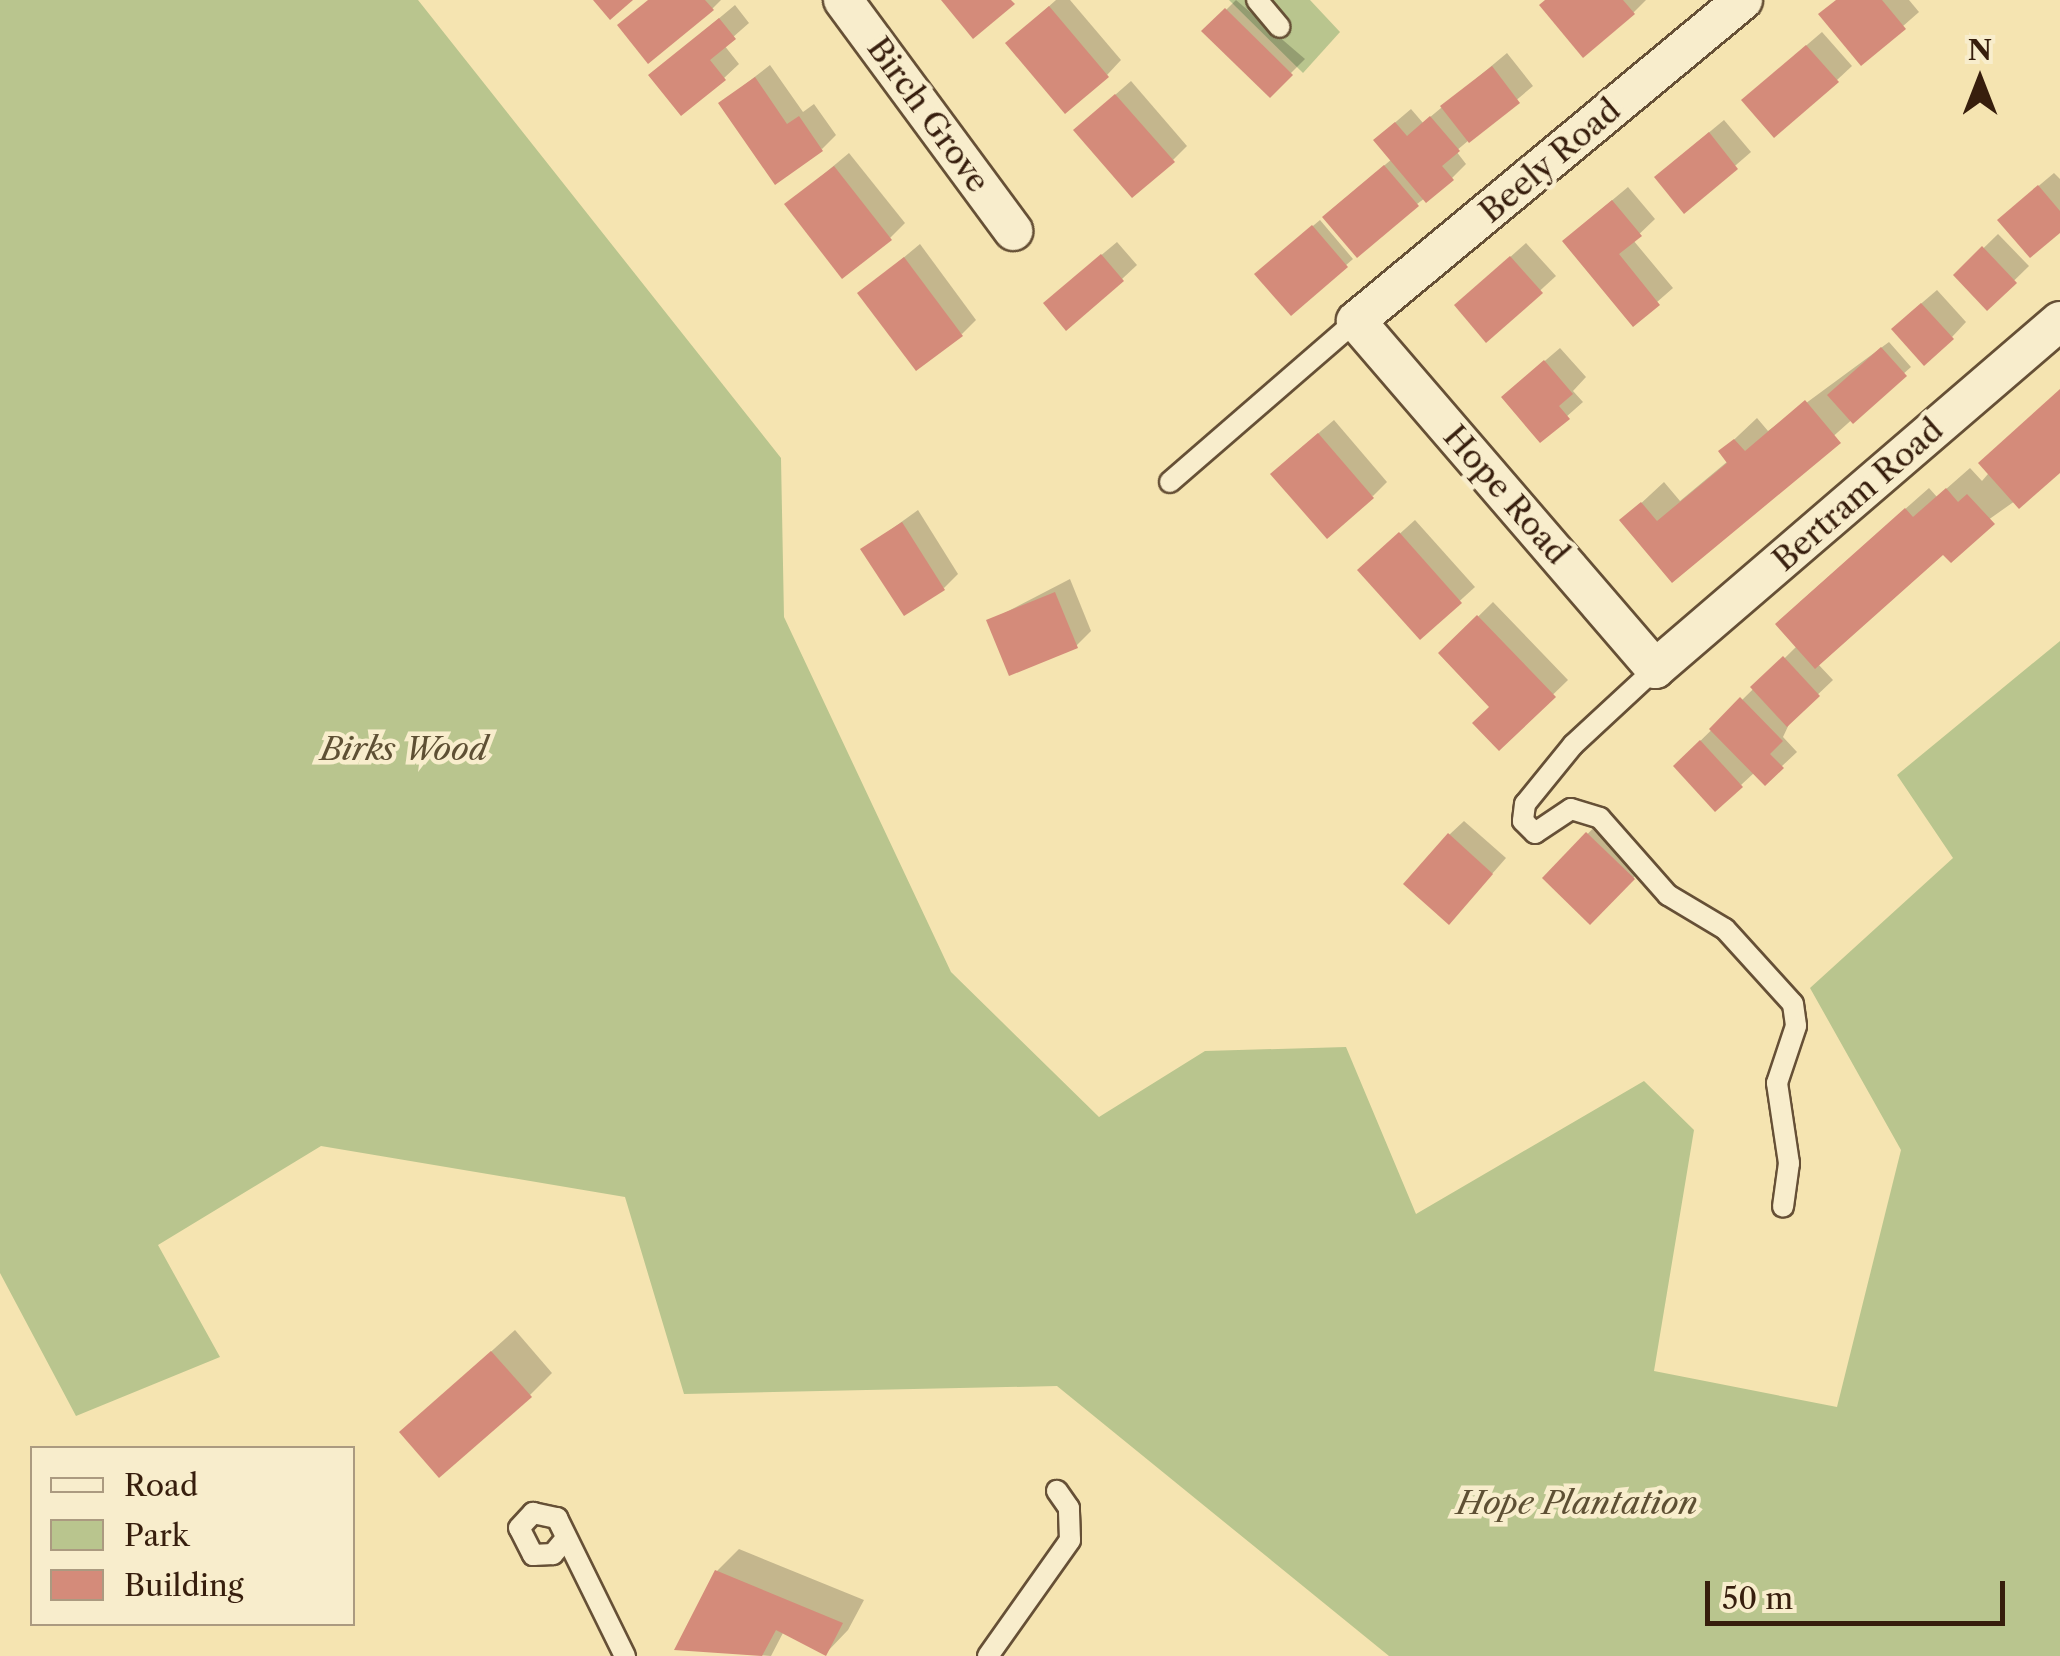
<!DOCTYPE html>
<style>
body{margin:0}
#map{position:relative;width:2060px;height:1656px;overflow:hidden;background:#f5e4b1;font-family:"Libre Caslon Text",serif}
div>[style]{position:absolute}
.green>*{inset:0;background:#b9c58e}
.shadow>*{inset:0;background:#0003}
.building>*{inset:0;background:#d48b7a}
.roads{filter:drop-shadow(2px 0 #665036) drop-shadow(-2px 0 #665036) drop-shadow(0 2px #665036) drop-shadow(0 -2px #665036)}
.service>*{height:20px;margin:-10px;padding:0 10px;transform-origin:10px;border-radius:10px;background:#f8edcc}
.minor>*{height:38px;margin:-19px;padding:0 19px;transform-origin:19px;border-radius:19px;background:#f8edcc}
span{translate:-50% -50%;white-space:nowrap;text-align:center;line-height:1.15;-webkit-text-stroke:9px #f8edcc;paint-order:stroke}
.street-label{font-size:32px;color:#371e0d}
.park-label{font-size:32px;color:#5e5034;font-style:italic}
.legend{position:absolute;left:30px;top:1446px;width:325px;height:180px;box-sizing:border-box;background:#f8edcc;border:2px solid #ab9a80;margin:0;padding:12px 18px;list-style:none;font-size:30px;color:#371e0d}
.legend li{display:flex;align-items:center;gap:20px;height:50px}
.legend b{width:50px;border:2px solid #ab9a80}
.north{position:absolute;left:1930px;top:30px;width:100px;height:100px;-webkit-text-stroke:8px #f8edcc;paint-order:stroke;rotate:0deg;font-size:28px;font-weight:700;line-height:40px;text-align:center;color:#371e0d}
.north::after{content:'';display:block;margin:auto;width:35px;height:45px;background:#371e0d;clip-path:polygon(50% 0,100% 100%,50% 72%,0 100%)}
.scale{position:absolute;left:1705px;top:1581px;width:300px;height:45px;box-sizing:border-box;border:5px solid #371e0d;border-top:0;padding-left:12px;font-size:30px;line-height:35px;white-space:nowrap;color:#371e0d;-webkit-text-stroke:8px #f8edcc;paint-order:stroke}
</style>
<div id="map">
<div class="green">
<i style="clip-path:polygon(0 0,418px 0,781px 458px,784px 617px,951px 972px,1099px 1117px,1205px 1051px,1346px 1047px,1416px 1214px,1644px 1081px,1694px 1130px,1654px 1371px,1837px 1407px,1901px 1150px,1810px 988px,1953px 858px,1897px 775px,2060px 641px,2060px 1656px,1389px 1656px,1057px 1386px,684px 1394px,625px 1197px,321px 1146px,158px 1245px,220px 1357px,76px 1416px,0 1273px)"></i>
<i style="clip-path:polygon(1229px 0,1310px 0,1340px 32px,1303px 73px)"></i>
</div>
<div class="shadow">
<i style="clip-path:polygon(648px 0,721px 0,712px 9px)"></i>
<i style="clip-path:polygon(1056px 0,1070px 0,1121px 60px,1107px 75px,1008px 43px)"></i>
<i style="clip-path:polygon(1236px 0,1305px 59px,1270px 94px,1205px 31px)"></i>
<i style="clip-path:polygon(1547px 0,1646px 0,1633px 13px)"></i>
<i style="clip-path:polygon(1836px 0,1909px 0,1919px 12px,1861px 63px)"></i>
<i style="clip-path:polygon(735px 5px,749px 23px,724px 45px,739px 64px,724px 78px,651px 75px)"></i>
<i style="clip-path:polygon(1822px 32px,1852px 66px,1837px 80px,1759px 86px)"></i>
<i style="clip-path:polygon(1507px 53px,1533px 86px,1456px 151px,1466px 164px,1452px 178px,1417px 204px,1331px 210px,1392px 159px,1391px 126px,1411px 109px,1423px 123px)"></i>
<i style="clip-path:polygon(770px 65px,803px 112px,814px 104px,836px 135px,822px 149px,721px 103px)"></i>
<i style="clip-path:polygon(1131px 81px,1187px 146px,1173px 160px,1091px 116px)"></i>
<i style="clip-path:polygon(1724px 120px,1751px 152px,1684px 210px,1672px 163px)"></i>
<i style="clip-path:polygon(849px 153px,905px 223px,890px 238px,788px 204px)"></i>
<i style="clip-path:polygon(2054px 173px,2060px 179px,2060px 229px,2015px 206px)"></i>
<i style="clip-path:polygon(1628px 187px,1655px 219px,1633px 240px,1673px 288px,1633px 323px,1580px 227px)"></i>
<i style="clip-path:polygon(1320px 220px,1353px 259px,1291px 313px,1264px 267px)"></i>
<i style="clip-path:polygon(1998px 234px,2029px 266px,1987px 307px,1956px 275px)"></i>
<i style="clip-path:polygon(1117px 242px,1137px 265px,1122px 279px,1061px 289px)"></i>
<i style="clip-path:polygon(1526px 243px,1556px 276px,1487px 339px,1472px 291px)"></i>
<i style="clip-path:polygon(920px 244px,976px 320px,962px 334px,861px 293px)"></i>
<i style="clip-path:polygon(1937px 290px,1966px 322px,1952px 337px,1909px 314px)"></i>
<i style="clip-path:polygon(1889px 342px,1911px 367px,1672px 580px,1622px 521px,1664px 482px,1680px 501px,1728px 461px,1721px 452px,1757px 418px,1768px 431px)"></i>
<i style="clip-path:polygon(1560px 348px,1586px 377px,1573px 391px,1583px 402px,1540px 440px,1519px 383px)"></i>
<i style="clip-path:polygon(2060px 390px,2060px 469px,1943px 552px,1817px 663px,1833px 680px,1791px 720px,1783px 737px,1797px 752px,1765px 782px,1755px 772px,1741px 785px,1690px 751px,1797px 646px,1800px 602px,1929px 488px,1937px 497px,1970px 468px,1982px 481px)"></i>
<i style="clip-path:polygon(1334px 420px,1387px 482px,1373px 496px,1288px 459px)"></i>
<i style="clip-path:polygon(918px 510px,958px 574px,944px 588px,864px 549px)"></i>
<i style="clip-path:polygon(1415px 520px,1475px 587px,1420px 637px,1375px 556px)"></i>
<i style="clip-path:polygon(1070px 579px,1091px 631px,1076px 646px,989px 621px)"></i>
<i style="clip-path:polygon(1493px 602px,1568px 680px,1499px 747px,1492px 707px,1441px 653px)"></i>
<i style="clip-path:polygon(1602px 819px,1648px 863px,1590px 922px,1545px 878px)"></i>
<i style="clip-path:polygon(1464px 821px,1506px 858px,1463px 907px,1449px 835px)"></i>
<i style="clip-path:polygon(515px 1330px,552px 1373px,530px 1395px,402px 1432px)"></i>
<i style="clip-path:polygon(739px 1549px,864px 1600px,848px 1630px,826px 1653px,784px 1631px,771px 1656px,677px 1649px,717px 1571px)"></i>
</div>
<div class="building">
<i style="clip-path:polygon(593px 0,633px 0,610px 20px)"></i>
<i style="clip-path:polygon(648px 0,705px 0,714px 10px,648px 64px,617px 25px)"></i>
<i style="clip-path:polygon(941px 0,1011px 0,1015px 4px,973px 39px)"></i>
<i style="clip-path:polygon(1545px 0,1623px 0,1635px 14px,1583px 58px,1539px 5px)"></i>
<i style="clip-path:polygon(1836px 0,1882px 0,1906px 29px,1861px 66px,1818px 14px)"></i>
<i style="clip-path:polygon(1049px 6px,1109px 77px,1065px 114px,1005px 43px)"></i>
<i style="clip-path:polygon(1225px 8px,1293px 75px,1270px 98px,1201px 31px)"></i>
<i style="clip-path:polygon(719px 18px,736px 39px,710px 60px,726px 80px,681px 116px,648px 75px)"></i>
<i style="clip-path:polygon(1806px 45px,1839px 82px,1774px 138px,1741px 100px)"></i>
<i style="clip-path:polygon(1492px 66px,1520px 103px,1469px 143px,1440px 106px)"></i>
<i style="clip-path:polygon(755px 77px,787px 124px,799px 116px,823px 151px,775px 185px,718px 103px)"></i>
<i style="clip-path:polygon(1115px 94px,1175px 162px,1132px 198px,1073px 130px)"></i>
<i style="clip-path:polygon(1430px 116px,1460px 151px,1442px 166px,1454px 180px,1426px 203px,1373px 140px,1395px 122px,1407px 136px)"></i>
<i style="clip-path:polygon(1709px 132px,1738px 169px,1684px 214px,1654px 177px)"></i>
<i style="clip-path:polygon(1384px 165px,1419px 206px,1357px 258px,1322px 217px)"></i>
<i style="clip-path:polygon(834px 166px,892px 240px,842px 279px,784px 204px)"></i>
<i style="clip-path:polygon(2038px 185px,2060px 211px,2060px 233px,2030px 258px,1997px 220px)"></i>
<i style="clip-path:polygon(1612px 200px,1642px 236px,1619px 254px,1660px 305px,1633px 327px,1562px 241px)"></i>
<i style="clip-path:polygon(1312px 225px,1348px 267px,1291px 316px,1254px 274px)"></i>
<i style="clip-path:polygon(1982px 246px,2017px 283px,1987px 311px,1953px 275px)"></i>
<i style="clip-path:polygon(1101px 254px,1124px 281px,1066px 331px,1043px 303px)"></i>
<i style="clip-path:polygon(1510px 256px,1543px 293px,1486px 343px,1454px 305px)"></i>
<i style="clip-path:polygon(904px 257px,963px 336px,916px 371px,857px 293px)"></i>
<i style="clip-path:polygon(1921px 303px,1954px 339px,1924px 366px,1891px 329px)"></i>
<i style="clip-path:polygon(1881px 347px,1907px 376px,1853px 424px,1827px 395px)"></i>
<i style="clip-path:polygon(1544px 360px,1573px 394px,1559px 406px,1570px 419px,1540px 443px,1501px 397px)"></i>
<i style="clip-path:polygon(2060px 389px,2060px 473px,2019px 509px,1978px 463px)"></i>
<i style="clip-path:polygon(1805px 400px,1841px 443px,1672px 583px,1619px 520px,1641px 502px,1657px 521px,1727px 463px,1718px 451px,1734px 439px,1745px 451px)"></i>
<i style="clip-path:polygon(1318px 433px,1374px 498px,1327px 539px,1270px 474px)"></i>
<i style="clip-path:polygon(1946px 488px,1958px 502px,1967px 494px,1995px 524px,1951px 563px,1943px 555px,1815px 669px,1775px 624px,1905px 508px,1913px 517px)"></i>
<i style="clip-path:polygon(902px 522px,945px 590px,904px 616px,860px 549px)"></i>
<i style="clip-path:polygon(1399px 532px,1462px 603px,1420px 640px,1357px 570px)"></i>
<i style="clip-path:polygon(1055px 592px,1078px 648px,1009px 676px,986px 620px)"></i>
<i style="clip-path:polygon(1477px 615px,1556px 697px,1499px 751px,1472px 723px,1489px 707px,1438px 653px)"></i>
<i style="clip-path:polygon(1783px 656px,1820px 696px,1787px 727px,1750px 687px)"></i>
<i style="clip-path:polygon(1740px 697px,1783px 741px,1770px 754px,1784px 768px,1765px 786px,1709px 729px)"></i>
<i style="clip-path:polygon(1700px 740px,1743px 787px,1715px 812px,1673px 766px)"></i>
<i style="clip-path:polygon(1586px 832px,1635px 879px,1590px 925px,1542px 878px)"></i>
<i style="clip-path:polygon(1448px 833px,1493px 874px,1449px 925px,1403px 884px)"></i>
<i style="clip-path:polygon(491px 1351px,532px 1397px,439px 1478px,399px 1432px)"></i>
<i style="clip-path:polygon(715px 1570px,843px 1623px,826px 1656px,776px 1630px,762px 1656px,674px 1650px)"></i>
</div>
<div class="roads">
<div class="service">
<i style="left:1257px;top:0;width:35px;rotate:50deg"></i>
<i style="left:1170px;top:482px;width:246px;rotate:-40.9deg"></i>
<i style="left:1655px;top:669px;width:112px;rotate:137.2deg"></i>
<i style="left:1573px;top:745px;width:76px;rotate:129.1deg"></i>
<i style="left:1525px;top:804px;width:17px;rotate:97deg"></i>
<i style="left:1523px;top:821px;width:17px;rotate:45deg"></i>
<i style="left:1535px;top:833px;width:43px;rotate:-33.7deg"></i>
<i style="left:1571px;top:809px;width:30px;rotate:17deg"></i>
<i style="left:1600px;top:818px;width:103px;rotate:48.6deg"></i>
<i style="left:1668px;top:895px;width:66px;rotate:30.8deg"></i>
<i style="left:1725px;top:929px;width:101px;rotate:47.8deg"></i>
<i style="left:1793px;top:1004px;width:22px;rotate:82deg"></i>
<i style="left:1796px;top:1026px;width:60px;rotate:108.4deg"></i>
<i style="left:1777px;top:1083px;width:81px;rotate:81.5deg"></i>
<i style="left:1789px;top:1163px;width:44px;rotate:97.8deg"></i>
<i style="left:563px;top:1542px;width:16px;rotate:130deg"></i>
<i style="left:553px;top:1554px;width:20px;rotate:177deg"></i>
<i style="left:533px;top:1555px;width:30px;rotate:-117deg"></i>
<i style="left:519px;top:1528px;width:21px;rotate:-47deg"></i>
<i style="left:533px;top:1513px;width:25px;rotate:12deg"></i>
<i style="left:557px;top:1518px;width:154px;rotate:63.8deg"></i>
<i style="left:988px;top:1656px;width:142px;rotate:-54.7deg"></i>
<i style="left:1070px;top:1540px;width:32px;rotate:-92deg"></i>
<i style="left:1069px;top:1508px;width:21px;rotate:-125deg"></i>
</div>
<div class="minor">
<i style="left:843px;top:0;width:287px;rotate:53.6deg"></i>
<i style="left:1743px;top:0;width:503px;rotate:140.33deg"></i>
<i style="left:1356px;top:321px;width:459px;rotate:49.3deg"></i>
<i style="left:1655px;top:669px;width:534px;rotate:-40.67deg"></i>
</div>
</div>
<div class="street-label">
<span style="left:928px;top:115px;rotate:54deg">Birch Grove</span>
<span style="left:1550px;top:161px;rotate:-40deg">Beely Road</span>
<span style="left:1506px;top:495px;rotate:49deg">Hope Road</span>
<span style="left:1858px;top:495px;rotate:-41deg">Bertram Road</span>
</div>
<div class="park-label">
<span style="left:404px;top:749px">Birks Wood</span>
<span style="left:1577px;top:1503px">Hope Plantation</span>
</div>
<ul class="legend">
<li><b style="height:12px;background:#f8edcc"></b>Road</li>
<li><b style="height:28px;background:#b9c58e"></b>Park</li>
<li><b style="height:28px;background:#d48b7a"></b>Building</li>
</ul>
<div class="north">N</div>
<div class="scale">50 m</div>
</div>
